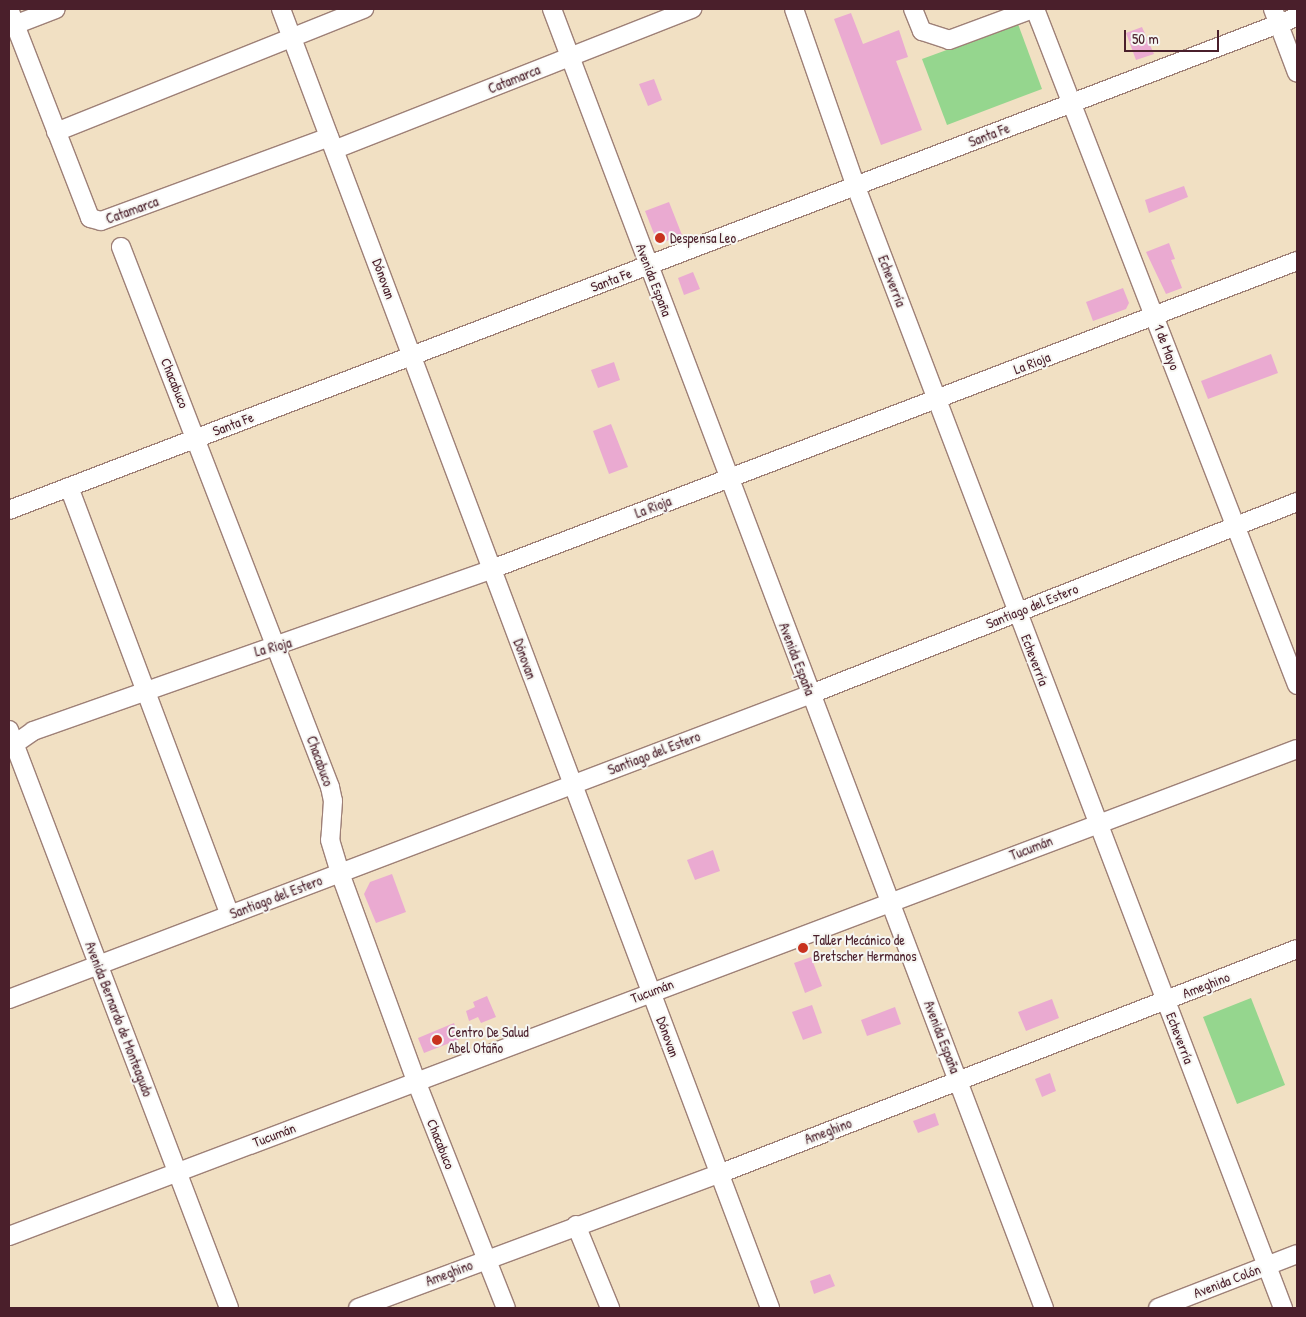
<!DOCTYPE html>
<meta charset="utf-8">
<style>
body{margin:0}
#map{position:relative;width:1306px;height:1317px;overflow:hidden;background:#f1e0c3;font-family:"Patrick Hand",sans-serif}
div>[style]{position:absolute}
.green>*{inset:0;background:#95d68e}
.building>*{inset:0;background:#eaaad1}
.roads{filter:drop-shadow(1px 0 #9e8077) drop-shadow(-1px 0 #9e8077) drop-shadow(0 1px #9e8077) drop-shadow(0 -1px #9e8077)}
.minor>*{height:18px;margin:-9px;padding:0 9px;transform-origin:9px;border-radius:9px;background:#fff}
.dots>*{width:14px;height:14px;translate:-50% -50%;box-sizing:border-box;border:2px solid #f6f6f2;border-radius:50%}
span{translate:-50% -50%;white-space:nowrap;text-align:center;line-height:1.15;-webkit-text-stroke:4px #f6f6f2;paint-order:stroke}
.street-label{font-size:14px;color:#4a1f2b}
.poi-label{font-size:14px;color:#4a1f2b}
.left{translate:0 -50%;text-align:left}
.frame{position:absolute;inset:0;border:10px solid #4a1f2b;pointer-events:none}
.scale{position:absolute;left:1124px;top:30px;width:95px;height:22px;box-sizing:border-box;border:2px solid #4a1f2b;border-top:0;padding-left:6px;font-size:15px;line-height:18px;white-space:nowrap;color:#4a1f2b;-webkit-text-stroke:4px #f6f6f2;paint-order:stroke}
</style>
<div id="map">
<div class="green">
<i style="clip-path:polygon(1018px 24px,1042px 89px,947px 125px,922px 59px)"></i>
<i style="clip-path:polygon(1251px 998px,1285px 1085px,1237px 1104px,1203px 1017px)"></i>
</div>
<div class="building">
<i style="clip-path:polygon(851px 13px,863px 44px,899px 30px,908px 57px,896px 61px,922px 130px,881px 145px,834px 19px)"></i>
<i style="clip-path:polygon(1142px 27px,1154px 54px,1136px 60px,1126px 33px)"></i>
<i style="clip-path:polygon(654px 79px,662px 100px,648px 106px,639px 84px)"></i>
<i style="clip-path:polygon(1184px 186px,1188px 197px,1149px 213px,1145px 200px)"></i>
<i style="clip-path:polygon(669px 202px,682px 235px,664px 242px,656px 239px,645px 211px)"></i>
<i style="clip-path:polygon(1169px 243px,1175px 259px,1171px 260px,1182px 288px,1166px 294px,1146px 252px)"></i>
<i style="clip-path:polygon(693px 272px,700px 289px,684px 295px,678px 278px)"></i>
<i style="clip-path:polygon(1123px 288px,1129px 303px,1126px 309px,1093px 321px,1086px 302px)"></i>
<i style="clip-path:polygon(1271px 354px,1278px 373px,1208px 399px,1201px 381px)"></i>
<i style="clip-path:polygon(614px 362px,620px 380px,598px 388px,591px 370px)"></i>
<i style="clip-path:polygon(611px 424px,628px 467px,609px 474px,593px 431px)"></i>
<i style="clip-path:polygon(713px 850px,720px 871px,695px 880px,687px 860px)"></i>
<i style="clip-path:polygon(392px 874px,406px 912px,376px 923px,364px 894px,370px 882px)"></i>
<i style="clip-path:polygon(811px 957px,822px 986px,805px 993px,794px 963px)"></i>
<i style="clip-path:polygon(487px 996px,496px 1017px,481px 1023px,478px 1017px,469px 1021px,466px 1011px,475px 1007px,473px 1002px)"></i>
<i style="clip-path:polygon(1052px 999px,1059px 1018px,1026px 1031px,1018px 1012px)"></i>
<i style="clip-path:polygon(812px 1005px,822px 1033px,803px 1040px,792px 1012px)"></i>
<i style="clip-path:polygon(895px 1007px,901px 1024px,867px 1036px,861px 1020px)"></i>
<i style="clip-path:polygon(454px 1023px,460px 1039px,424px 1053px,418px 1038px)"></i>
<i style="clip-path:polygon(1050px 1073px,1056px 1091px,1042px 1097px,1035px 1079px)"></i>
<i style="clip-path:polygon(935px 1113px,939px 1125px,918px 1133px,913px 1121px)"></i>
<i style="clip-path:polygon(830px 1274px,835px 1286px,814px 1294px,810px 1281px)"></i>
</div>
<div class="roads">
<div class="minor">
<i style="left:9px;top:9px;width:224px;rotate:68.8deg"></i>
<i style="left:90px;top:218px;width:11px;rotate:15deg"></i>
<i style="left:101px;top:221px;width:243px;rotate:-20.2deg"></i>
<i style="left:281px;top:9px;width:1388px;rotate:69.37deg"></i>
<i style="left:552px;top:9px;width:1389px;rotate:69.26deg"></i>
<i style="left:794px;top:9px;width:188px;rotate:70.8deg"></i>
<i style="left:856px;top:187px;width:1200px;rotate:69.15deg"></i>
<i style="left:913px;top:9px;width:24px;rotate:68deg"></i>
<i style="left:922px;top:31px;width:28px;rotate:18deg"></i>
<i style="left:949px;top:40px;width:90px;rotate:-20.3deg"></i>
<i style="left:1035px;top:9px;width:725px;rotate:68.81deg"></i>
<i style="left:1273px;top:9px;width:68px;rotate:69.4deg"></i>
<i style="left:9px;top:27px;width:50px;rotate:-21deg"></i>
<i style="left:56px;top:132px;width:332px;rotate:-21.8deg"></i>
<i style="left:336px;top:149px;width:383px;rotate:-21.5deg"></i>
<i style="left:121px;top:247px;width:579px;rotate:68.84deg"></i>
<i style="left:330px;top:787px;width:14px;rotate:78deg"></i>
<i style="left:333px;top:801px;width:39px;rotate:94deg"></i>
<i style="left:330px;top:840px;width:34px;rotate:73deg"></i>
<i style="left:340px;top:873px;width:221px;rotate:69.9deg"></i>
<i style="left:416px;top:1081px;width:244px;rotate:68.4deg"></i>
<i style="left:69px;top:487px;width:457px;rotate:69.4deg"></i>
<i style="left:9px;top:510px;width:1379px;rotate:-20.95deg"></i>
<i style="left:9px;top:730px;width:618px;rotate:69.16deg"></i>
<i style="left:9px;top:748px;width:29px;rotate:-35deg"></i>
<i style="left:33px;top:731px;width:487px;rotate:-19.4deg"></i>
<i style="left:492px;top:569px;width:862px;rotate:-20.94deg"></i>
<i style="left:9px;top:999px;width:858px;rotate:-20.82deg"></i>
<i style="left:811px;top:694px;width:523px;rotate:-21.56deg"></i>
<i style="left:576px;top:1225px;width:90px;rotate:67.7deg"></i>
<i style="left:9px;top:1236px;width:1377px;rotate:-20.71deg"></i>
<i style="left:358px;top:1308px;width:385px;rotate:-20.4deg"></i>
<i style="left:719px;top:1174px;width:620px;rotate:-21.27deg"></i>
<i style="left:1158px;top:1308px;width:149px;rotate:-21.2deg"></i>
</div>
</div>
<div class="dots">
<i style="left:660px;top:238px;background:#c8321e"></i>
<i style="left:803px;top:948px;background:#c8321e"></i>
<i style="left:437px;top:1040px;background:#c8321e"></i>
</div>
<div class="street-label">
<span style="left:514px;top:79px;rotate:-22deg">Catamarca</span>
<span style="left:989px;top:135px;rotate:-21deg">Santa Fe</span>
<span style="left:132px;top:210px;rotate:-20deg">Catamarca</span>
<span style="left:384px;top:279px;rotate:70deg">Dónovan</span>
<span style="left:611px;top:280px;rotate:-21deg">Santa Fe</span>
<span style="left:654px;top:280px;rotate:69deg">Avenida España</span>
<span style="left:892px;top:281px;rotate:69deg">Echeverría</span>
<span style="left:1167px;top:347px;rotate:69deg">1 de Mayo</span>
<span style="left:1032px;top:363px;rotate:-21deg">La Rioja</span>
<span style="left:175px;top:383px;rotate:68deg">Chacabuco</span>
<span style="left:233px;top:424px;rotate:-21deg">Santa Fe</span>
<span style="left:653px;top:507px;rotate:-21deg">La Rioja</span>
<span style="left:1032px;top:606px;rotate:-22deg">Santiago del Estero</span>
<span style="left:273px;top:647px;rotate:-15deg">La Rioja</span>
<span style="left:525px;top:659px;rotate:70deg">Dónovan</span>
<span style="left:797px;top:659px;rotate:69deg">Avenida España</span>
<span style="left:1035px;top:660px;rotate:69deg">Echeverría</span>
<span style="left:654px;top:753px;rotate:-21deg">Santiago del Estero</span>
<span style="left:320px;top:761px;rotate:70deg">Chacabuco</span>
<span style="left:1031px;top:848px;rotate:-21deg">Tucumán</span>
<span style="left:276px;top:897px;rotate:-21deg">Santiago del Estero</span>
<span style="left:1206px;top:985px;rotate:-21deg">Ameghino</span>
<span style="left:652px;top:991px;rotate:-21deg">Tucumán</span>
<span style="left:119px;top:1019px;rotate:69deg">Avenida Bernardo de Monteagudo</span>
<span style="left:668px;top:1037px;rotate:70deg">Dónovan</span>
<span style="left:942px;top:1037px;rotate:69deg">Avenida España</span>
<span style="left:1180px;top:1038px;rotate:69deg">Echeverría</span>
<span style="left:828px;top:1131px;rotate:-21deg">Ameghino</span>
<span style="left:274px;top:1135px;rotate:-21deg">Tucumán</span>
<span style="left:441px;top:1144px;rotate:68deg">Chacabuco</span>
<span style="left:449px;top:1273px;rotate:-21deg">Ameghino</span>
<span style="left:1227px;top:1281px;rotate:-21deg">Avenida Colón</span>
</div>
<div class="poi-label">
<span class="left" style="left:670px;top:238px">Despensa Leo</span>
<span class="left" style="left:813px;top:948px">Taller Mecánico de<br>Bretscher Hermanos</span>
<span class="left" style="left:448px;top:1040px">Centro De Salud<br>Abel Otaño</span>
</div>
<div class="frame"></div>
<div class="scale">50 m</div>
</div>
